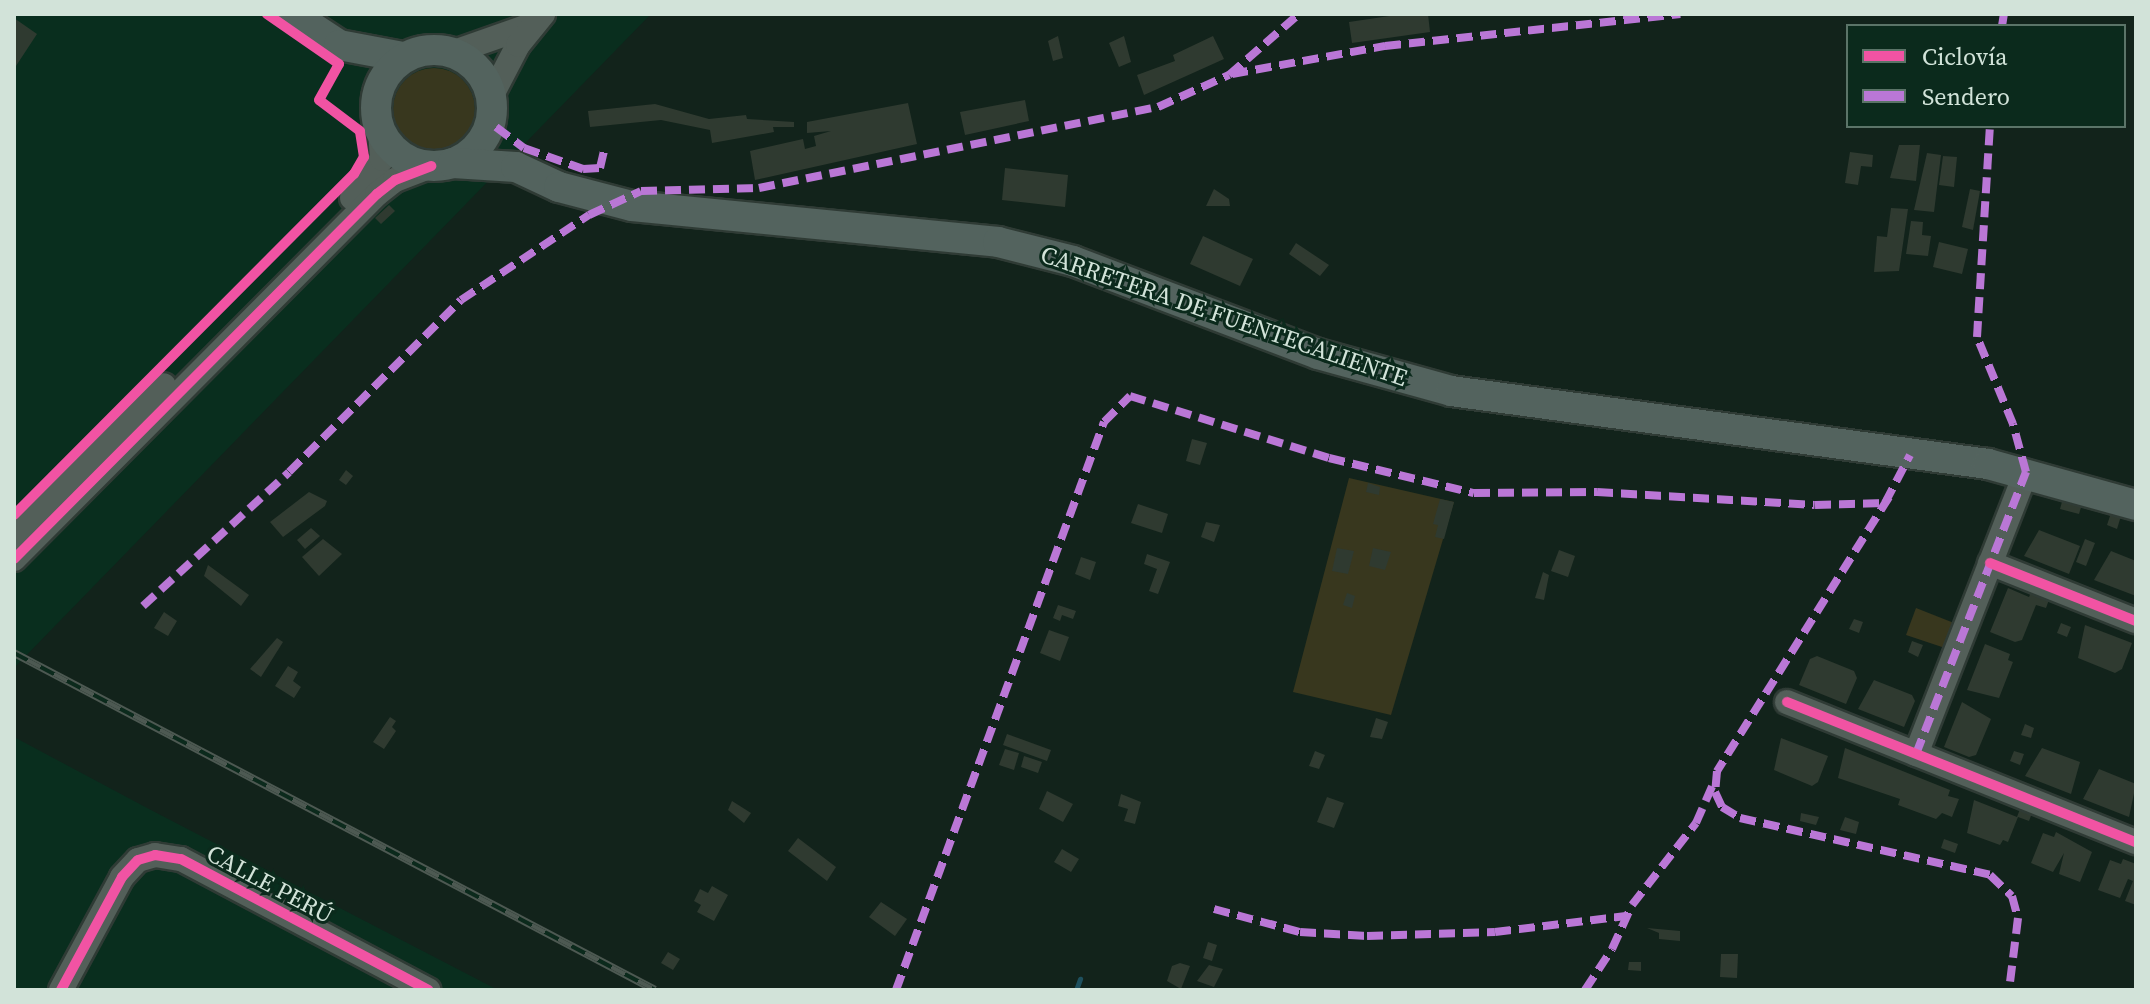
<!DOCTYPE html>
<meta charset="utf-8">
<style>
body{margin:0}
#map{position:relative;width:2150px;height:1004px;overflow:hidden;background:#12231b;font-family:"Source Serif 4",serif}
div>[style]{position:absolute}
.built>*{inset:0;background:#092e1e}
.green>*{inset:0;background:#38371e}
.round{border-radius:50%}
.stream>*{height:5px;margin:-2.5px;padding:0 2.5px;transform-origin:2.5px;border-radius:2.5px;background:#1e505e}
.building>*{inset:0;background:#2f3a30}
.roads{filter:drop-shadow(2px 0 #2f3b35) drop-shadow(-2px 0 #2f3b35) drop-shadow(0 2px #2f3b35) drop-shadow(0 -2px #2f3b35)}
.minor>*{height:24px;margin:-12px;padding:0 12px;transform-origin:12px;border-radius:12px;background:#535f59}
.major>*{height:30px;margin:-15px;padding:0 15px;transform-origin:15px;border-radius:15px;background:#53635e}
.major>.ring{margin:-15px;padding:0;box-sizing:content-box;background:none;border:30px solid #53635e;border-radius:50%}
.rail>*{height:8px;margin-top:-4px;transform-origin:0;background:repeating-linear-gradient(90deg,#0b2a1c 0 15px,#4d5952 0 30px);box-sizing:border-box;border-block:2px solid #4d5952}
.quiet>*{height:8px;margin-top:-4px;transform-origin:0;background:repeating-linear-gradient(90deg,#ba77d6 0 16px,transparent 0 24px)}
.cycleway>*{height:10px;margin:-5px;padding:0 5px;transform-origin:5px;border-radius:5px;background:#f153a3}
span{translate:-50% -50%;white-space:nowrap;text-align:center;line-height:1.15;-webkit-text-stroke:6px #0b2a1c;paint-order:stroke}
.street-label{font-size:24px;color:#d2e3d9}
.frame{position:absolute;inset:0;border:16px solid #d2e3d9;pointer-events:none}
.legend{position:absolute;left:1846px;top:24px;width:280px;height:104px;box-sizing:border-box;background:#0b2a1c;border:2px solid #5b7468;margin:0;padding:10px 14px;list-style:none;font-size:24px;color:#d2e3d9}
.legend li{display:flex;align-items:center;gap:16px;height:40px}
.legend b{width:40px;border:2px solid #5b7468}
</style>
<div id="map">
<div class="built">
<i style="clip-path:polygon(14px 14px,651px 14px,14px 668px)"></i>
<i style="clip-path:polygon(14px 737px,149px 809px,498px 990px,14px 990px)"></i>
</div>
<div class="green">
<i class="round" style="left:393px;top:68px;width:82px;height:82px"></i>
<i style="clip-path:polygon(1349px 478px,1454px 502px,1391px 715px,1293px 692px)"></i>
<i style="clip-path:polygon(1916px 608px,1954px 623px,1945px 648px,1906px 635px)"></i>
</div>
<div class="stream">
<i style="left:1076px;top:990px;width:12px;rotate:-70deg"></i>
</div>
<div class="building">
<i style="clip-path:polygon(1403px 14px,1428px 14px,1430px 32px,1352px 43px,1349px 22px)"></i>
<i style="clip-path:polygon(14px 18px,37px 34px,14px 69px)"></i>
<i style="clip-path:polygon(1058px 36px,1063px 58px,1053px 61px,1048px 41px)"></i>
<i style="clip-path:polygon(1124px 36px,1131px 62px,1119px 67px,1109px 43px)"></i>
<i style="clip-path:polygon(1213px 36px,1224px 59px,1144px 95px,1137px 75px,1175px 61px,1173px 55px)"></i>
<i style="clip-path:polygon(1025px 100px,1029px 121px,965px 135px,960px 112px)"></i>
<i style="clip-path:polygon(908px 103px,917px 144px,755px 180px,750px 151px,803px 139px,805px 149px,816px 146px,814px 136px,831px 131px,807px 133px,807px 122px)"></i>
<i style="clip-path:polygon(655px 104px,709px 119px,746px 115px,747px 119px,794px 122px,794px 127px,773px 127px,774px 132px,712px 143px,710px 130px,661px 120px,590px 127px,588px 111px)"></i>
<i style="clip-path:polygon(1899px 145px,1920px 145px,1916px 181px,1890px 178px)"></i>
<i style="clip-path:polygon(1850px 152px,1873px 155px,1872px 167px,1861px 166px,1858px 185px,1845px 183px)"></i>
<i style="clip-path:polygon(1927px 153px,1941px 155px,1934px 212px,1914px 210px)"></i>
<i style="clip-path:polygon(1943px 156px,1957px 157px,1954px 187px,1939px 185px)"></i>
<i style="clip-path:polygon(1005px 168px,1068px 175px,1065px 207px,1002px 200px)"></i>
<i style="clip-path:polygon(1214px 189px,1229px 199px,1230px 206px,1206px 206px)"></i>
<i style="clip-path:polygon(1970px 189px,1980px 191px,1973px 230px,1962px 227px)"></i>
<i style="clip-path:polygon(389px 205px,395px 211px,381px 224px,375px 218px)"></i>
<i style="clip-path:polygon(1891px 208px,1908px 209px,1899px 271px,1874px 272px,1877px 236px,1887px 237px)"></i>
<i style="clip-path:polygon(1911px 221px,1923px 222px,1922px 235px,1931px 236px,1928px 256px,1906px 254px)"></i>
<i style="clip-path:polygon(1203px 236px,1253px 259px,1240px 286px,1190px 264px)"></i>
<i style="clip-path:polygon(1939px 242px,1968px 249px,1962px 274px,1933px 267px)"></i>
<i style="clip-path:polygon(1296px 243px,1329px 265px,1320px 276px,1289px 254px)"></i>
<i style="clip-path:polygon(1192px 439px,1207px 443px,1200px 465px,1186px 461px)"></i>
<i style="clip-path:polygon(346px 470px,353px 476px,346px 485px,339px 480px)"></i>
<i style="clip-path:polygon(1368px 483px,1380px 487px,1379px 495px,1366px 492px)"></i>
<i style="clip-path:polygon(309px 492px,327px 501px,325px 506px,283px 537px,270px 522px)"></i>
<i style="clip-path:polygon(2063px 498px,2082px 504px,2079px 514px,2060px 509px)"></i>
<i style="clip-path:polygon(1440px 499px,1454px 502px,1444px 539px,1435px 537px,1438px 525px,1433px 524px)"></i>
<i style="clip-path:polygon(1138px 504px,1168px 514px,1162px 533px,1131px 523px)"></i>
<i style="clip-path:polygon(2111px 513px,2121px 516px,2117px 529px,2107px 525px)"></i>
<i style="clip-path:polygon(1206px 522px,1220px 525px,1214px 542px,1201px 537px)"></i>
<i style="clip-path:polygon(311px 528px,320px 536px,305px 549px,297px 540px)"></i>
<i style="clip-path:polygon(2039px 530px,2080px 546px,2069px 574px,2024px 556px)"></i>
<i style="clip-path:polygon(323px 539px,342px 554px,319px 576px,302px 557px)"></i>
<i style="clip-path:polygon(2085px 539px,2095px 543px,2086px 566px,2076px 562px)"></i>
<i style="clip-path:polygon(1337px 548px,1354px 551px,1348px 574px,1332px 571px)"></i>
<i style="clip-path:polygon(1373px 548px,1391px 552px,1385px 570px,1369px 566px)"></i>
<i style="clip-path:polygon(1559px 550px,1575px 556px,1568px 577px,1551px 571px)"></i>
<i style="clip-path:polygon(2111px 551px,2136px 561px,2136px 596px,2094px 580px)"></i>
<i style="clip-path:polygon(1147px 554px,1170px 562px,1158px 594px,1149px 591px,1157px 569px,1144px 564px)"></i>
<i style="clip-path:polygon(1081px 557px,1096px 562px,1090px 580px,1075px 574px)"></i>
<i style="clip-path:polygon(208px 565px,249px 595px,241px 606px,204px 576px)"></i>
<i style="clip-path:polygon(1543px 572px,1549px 575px,1544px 600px,1535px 598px)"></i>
<i style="clip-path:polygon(2008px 588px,2029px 597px,2032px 590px,2050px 597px,2046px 608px,2036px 605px,2022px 640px,2015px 642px,1990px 632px)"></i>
<i style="clip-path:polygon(1347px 593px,1355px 596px,1352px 608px,1343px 605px)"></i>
<i style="clip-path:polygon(1058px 605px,1076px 611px,1073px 619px,1062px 615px,1060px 621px,1053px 618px)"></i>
<i style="clip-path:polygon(164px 612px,177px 621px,168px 636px,154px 628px)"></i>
<i style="clip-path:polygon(1854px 619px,1863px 622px,1859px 633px,1849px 629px)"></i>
<i style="clip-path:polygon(2061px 623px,2071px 627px,2067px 637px,2057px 633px)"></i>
<i style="clip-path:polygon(2085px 625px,2132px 643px,2122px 669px,2115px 673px,2078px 658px)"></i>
<i style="clip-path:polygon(1049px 630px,1069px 637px,1060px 661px,1040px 653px)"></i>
<i style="clip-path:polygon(277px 638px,283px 642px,261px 677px,250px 669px)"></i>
<i style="clip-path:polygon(1912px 641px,1923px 645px,1918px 657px,1908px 652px)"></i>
<i style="clip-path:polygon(1985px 644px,2010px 654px,2008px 660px,2013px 662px,1999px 698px,1967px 690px)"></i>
<i style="clip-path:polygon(1817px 656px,1854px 671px,1857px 678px,1846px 704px,1799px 685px,1810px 659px)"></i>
<i style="clip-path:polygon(288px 666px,298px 672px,293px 681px,301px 687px,294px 698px,275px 686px)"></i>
<i style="clip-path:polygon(1874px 680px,1912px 695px,1915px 701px,1904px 727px,1858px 709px)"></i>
<i style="clip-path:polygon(1962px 702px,1991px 719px,1976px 755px,1969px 757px,1944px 747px)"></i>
<i style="clip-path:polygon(390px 717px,396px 721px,392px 727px,396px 731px,384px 749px,373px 742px)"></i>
<i style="clip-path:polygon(1376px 718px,1388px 722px,1382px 739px,1370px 737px)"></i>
<i style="clip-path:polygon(2025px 724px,2034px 728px,2031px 738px,2021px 735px)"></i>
<i style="clip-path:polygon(1007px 734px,1051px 750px,1047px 761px,1003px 745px)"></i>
<i style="clip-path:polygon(1781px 738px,1828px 756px,1818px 782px,1812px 786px,1774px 770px)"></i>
<i style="clip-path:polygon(1845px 748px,1950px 790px,1948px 796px,1959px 799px,1952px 817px,1942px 813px,1936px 819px,1898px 805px,1900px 799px,1838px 778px)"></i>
<i style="clip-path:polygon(2042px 748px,2080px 762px,2071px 794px,2025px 776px)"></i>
<i style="clip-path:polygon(1005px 749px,1019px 753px,1014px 770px,999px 765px)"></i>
<i style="clip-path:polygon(1315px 751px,1325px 755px,1319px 769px,1309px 766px)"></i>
<i style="clip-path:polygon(2014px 751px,2024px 754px,2020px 765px,2010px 761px)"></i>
<i style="clip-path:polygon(1024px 756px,1042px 762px,1038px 773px,1021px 767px)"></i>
<i style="clip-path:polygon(2099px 769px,2136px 784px,2129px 817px,2083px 799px)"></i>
<i style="clip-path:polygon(1047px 791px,1073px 804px,1063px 822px,1039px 809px)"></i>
<i style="clip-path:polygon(1121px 794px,1141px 802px,1135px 824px,1124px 821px,1128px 809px,1118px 806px)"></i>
<i style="clip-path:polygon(1327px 797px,1344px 803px,1334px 828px,1317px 822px)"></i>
<i style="clip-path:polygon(1974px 800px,2017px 817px,2020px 809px,2032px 813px,2029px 821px,2018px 817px,2008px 842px,2003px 840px,2000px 845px,1967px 833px)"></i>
<i style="clip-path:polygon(732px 801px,751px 813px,744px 823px,728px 810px)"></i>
<i style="clip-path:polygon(1801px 813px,1819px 817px,1816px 825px,1800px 821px)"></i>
<i style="clip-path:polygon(1845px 817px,1859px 822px,1856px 834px,1840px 830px)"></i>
<i style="clip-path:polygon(2056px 832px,2092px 852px,2080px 882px,2059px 874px,2064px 853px,2053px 872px,2031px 863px,2043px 833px,2054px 837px)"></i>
<i style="clip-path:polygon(798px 838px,836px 867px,827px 881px,788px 851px)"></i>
<i style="clip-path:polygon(1944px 839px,1958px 844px,1955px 853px,1941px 848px)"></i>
<i style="clip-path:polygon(1062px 849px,1079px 859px,1071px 872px,1054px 862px)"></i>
<i style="clip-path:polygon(2123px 859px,2136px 864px,2136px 905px,2125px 901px,2133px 881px,2128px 879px,2120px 898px,2098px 890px,2110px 860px,2121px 864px)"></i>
<i style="clip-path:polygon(712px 886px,728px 895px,714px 921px,697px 912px,701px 905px,694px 901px,700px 889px,708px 893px)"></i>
<i style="clip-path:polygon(881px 902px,907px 919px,895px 936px,869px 917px)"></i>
<i style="clip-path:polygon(1647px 928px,1680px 931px,1680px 941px,1659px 939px,1659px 933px)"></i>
<i style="clip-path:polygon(1208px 942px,1217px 945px,1212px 961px,1203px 958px)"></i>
<i style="clip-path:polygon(668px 952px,680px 959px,673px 970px,661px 963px)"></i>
<i style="clip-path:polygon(1721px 954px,1738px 954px,1737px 978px,1720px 977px)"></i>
<i style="clip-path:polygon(1629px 962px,1641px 962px,1641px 971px,1628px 970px)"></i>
<i style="clip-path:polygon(1180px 963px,1190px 966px,1181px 989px,1167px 981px,1172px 966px)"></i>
<i style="clip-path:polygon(1209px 965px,1223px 969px,1214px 987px,1197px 981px)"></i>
</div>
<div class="roads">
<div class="minor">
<i style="left:454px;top:52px;width:82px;rotate:-19.3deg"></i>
<i style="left:492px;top:95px;width:56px;rotate:-62.5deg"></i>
<i style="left:518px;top:45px;width:40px;rotate:-51deg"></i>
<i style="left:352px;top:198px;width:49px;rotate:-52.4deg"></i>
<i style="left:382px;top:159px;width:27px;rotate:-94deg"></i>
<i style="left:14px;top:534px;width:211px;rotate:-44.8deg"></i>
<i style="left:14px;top:559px;width:515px;rotate:-45.16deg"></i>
<i style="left:377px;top:194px;width:23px;rotate:-38deg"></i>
<i style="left:395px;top:180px;width:39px;rotate:-21deg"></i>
<i style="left:1990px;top:563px;width:157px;rotate:21.7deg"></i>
<i style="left:1787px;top:702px;width:376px;rotate:21.9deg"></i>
<i style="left:1916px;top:754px;width:303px;rotate:-68.7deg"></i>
<i style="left:61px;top:990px;width:128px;rotate:-61.6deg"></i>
<i style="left:122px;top:877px;width:23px;rotate:-47deg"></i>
<i style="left:138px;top:860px;width:18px;rotate:-16deg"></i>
<i style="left:155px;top:855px;width:26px;rotate:9deg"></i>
<i style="left:181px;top:859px;width:280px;rotate:27.9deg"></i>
</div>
<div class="major">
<i style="left:292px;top:14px;width:56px;rotate:33.4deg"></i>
<i style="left:339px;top:45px;width:65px;rotate:10.6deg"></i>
<i class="ring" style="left:376px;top:50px;width:86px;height:86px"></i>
<i style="left:453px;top:163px;width:63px;rotate:3.6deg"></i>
<i style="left:516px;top:167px;width:47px;rotate:24.9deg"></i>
<i style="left:559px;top:187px;width:75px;rotate:14.6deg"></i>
<i style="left:632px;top:206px;width:368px;rotate:5.6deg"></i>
<i style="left:998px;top:242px;width:77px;rotate:14.2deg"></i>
<i style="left:1073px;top:261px;width:262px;rotate:20.8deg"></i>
<i style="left:1318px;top:354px;width:138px;rotate:15.5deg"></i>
<i style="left:1451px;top:391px;width:542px;rotate:7.74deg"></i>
<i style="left:1988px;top:464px;width:154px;rotate:15.5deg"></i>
</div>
</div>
<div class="rail">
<i style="left:14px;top:653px;width:724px;rotate:27.73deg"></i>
</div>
<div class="quiet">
<i style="left:2002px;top:26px;width:12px;rotate:-81deg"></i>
<i style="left:1232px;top:74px;width:156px;rotate:-10.4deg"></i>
<i style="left:1385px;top:46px;width:297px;rotate:-6.2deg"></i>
<i style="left:496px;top:127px;width:35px;rotate:37deg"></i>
<i style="left:524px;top:148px;width:63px;rotate:19.6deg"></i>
<i style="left:583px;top:169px;width:17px;rotate:-3deg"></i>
<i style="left:600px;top:168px;width:22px;rotate:-77deg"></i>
<i style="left:1889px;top:497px;width:324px;rotate:122.1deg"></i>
<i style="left:1717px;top:771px;width:21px;rotate:95deg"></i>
<i style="left:1715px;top:792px;width:17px;rotate:65deg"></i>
<i style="left:1722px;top:807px;width:21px;rotate:31deg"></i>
<i style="left:1740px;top:818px;width:256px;rotate:12.8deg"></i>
<i style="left:1990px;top:875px;width:30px;rotate:44deg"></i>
<i style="left:2012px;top:896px;width:23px;rotate:75deg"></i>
<i style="left:2018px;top:918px;width:73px;rotate:97.1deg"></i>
<i style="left:143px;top:606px;width:198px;rotate:-42.5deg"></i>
<i style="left:289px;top:472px;width:243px;rotate:-45deg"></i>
<i style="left:461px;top:300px;width:154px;rotate:-33.6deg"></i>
<i style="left:589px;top:215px;width:57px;rotate:-24.8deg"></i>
<i style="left:641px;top:191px;width:118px;rotate:-1.5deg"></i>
<i style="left:759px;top:188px;width:407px;rotate:-11.5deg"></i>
<i style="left:1158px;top:107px;width:78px;rotate:-24.3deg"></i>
<i style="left:1229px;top:75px;width:93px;rotate:-41.1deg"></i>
<i style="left:1916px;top:754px;width:303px;rotate:-68.7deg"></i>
<i style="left:2026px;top:472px;width:50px;rotate:-105.2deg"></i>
<i style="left:2013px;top:424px;width:94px;rotate:-112.5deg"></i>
<i style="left:1977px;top:337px;width:211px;rotate:-86.5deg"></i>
<i style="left:1214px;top:909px;width:89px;rotate:15deg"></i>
<i style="left:1300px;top:932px;width:67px;rotate:3.4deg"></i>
<i style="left:1367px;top:936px;width:128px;rotate:-1.8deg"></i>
<i style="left:1495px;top:932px;width:132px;rotate:-7deg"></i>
<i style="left:896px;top:990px;width:605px;rotate:-69.89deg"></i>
<i style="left:1104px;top:422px;width:37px;rotate:-45deg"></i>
<i style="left:1130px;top:396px;width:208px;rotate:17.3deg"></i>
<i style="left:1329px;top:458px;width:149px;rotate:13.6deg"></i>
<i style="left:1474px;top:493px;width:123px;rotate:-0.5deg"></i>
<i style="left:1597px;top:492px;width:218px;rotate:3.4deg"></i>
<i style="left:1815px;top:505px;width:70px;rotate:-1.6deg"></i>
<i style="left:1885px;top:503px;width:54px;rotate:-62.5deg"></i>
<i style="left:1585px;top:990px;width:49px;rotate:-56.6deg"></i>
<i style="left:1612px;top:949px;width:48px;rotate:-65.6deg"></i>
<i style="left:1632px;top:905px;width:104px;rotate:-52deg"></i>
<i style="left:1696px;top:823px;width:45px;rotate:-66.3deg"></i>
</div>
<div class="cycleway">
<i style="left:14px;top:515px;width:482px;rotate:-45.1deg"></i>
<i style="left:354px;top:174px;width:20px;rotate:-60deg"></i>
<i style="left:364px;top:157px;width:26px;rotate:-99deg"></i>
<i style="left:360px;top:131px;width:51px;rotate:-142.9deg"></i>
<i style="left:319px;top:100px;width:41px;rotate:-60.9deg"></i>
<i style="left:339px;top:64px;width:88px;rotate:-145.2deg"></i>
<i style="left:14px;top:559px;width:515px;rotate:-45.16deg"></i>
<i style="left:377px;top:194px;width:23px;rotate:-38deg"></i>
<i style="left:395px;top:180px;width:39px;rotate:-21deg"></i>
<i style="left:1990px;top:563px;width:157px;rotate:21.7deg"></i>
<i style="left:1787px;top:702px;width:376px;rotate:21.9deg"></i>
<i style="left:61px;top:990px;width:128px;rotate:-61.6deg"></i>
<i style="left:122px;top:877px;width:23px;rotate:-47deg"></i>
<i style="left:138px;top:860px;width:18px;rotate:-16deg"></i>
<i style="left:155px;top:855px;width:26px;rotate:9deg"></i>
<i style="left:181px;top:859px;width:280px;rotate:27.9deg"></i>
</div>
<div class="street-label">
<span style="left:1224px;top:316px;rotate:19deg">CARRETERA DE FUENTECALIENTE</span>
<span style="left:270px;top:884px;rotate:28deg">CALLE PERÚ</span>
</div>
<div class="frame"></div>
<ul class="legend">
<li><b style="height:10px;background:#f153a3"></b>Ciclovía</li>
<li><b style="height:10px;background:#ba77d6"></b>Sendero</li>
</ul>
</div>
